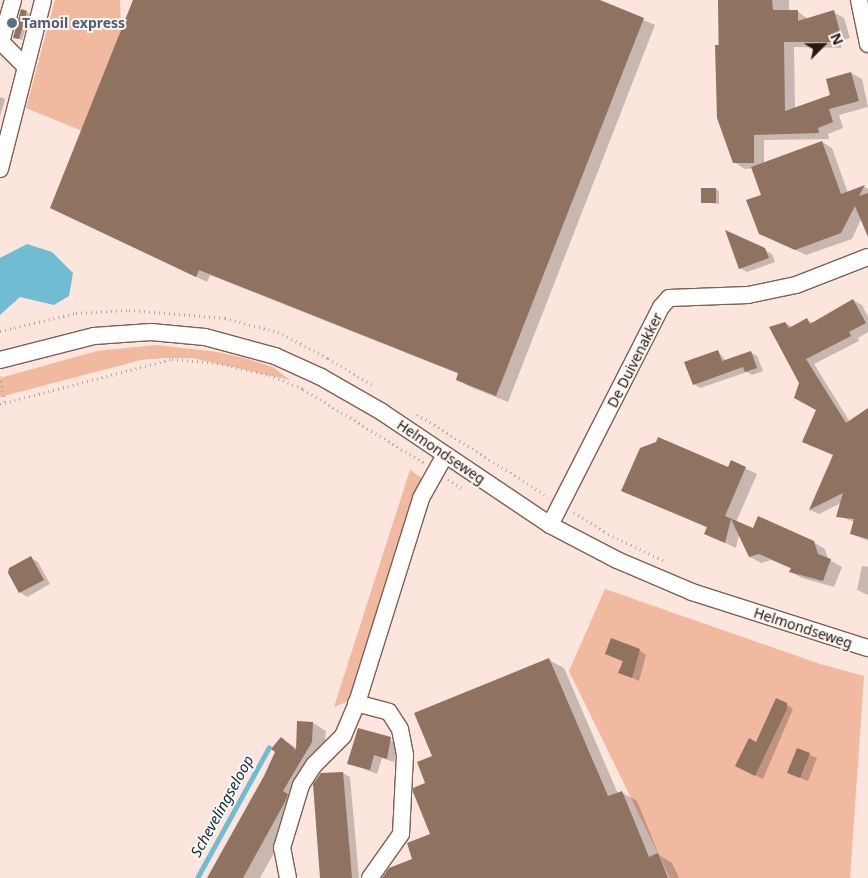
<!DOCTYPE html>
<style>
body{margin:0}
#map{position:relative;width:868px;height:878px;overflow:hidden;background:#fbe5dc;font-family:"Noto Sans",sans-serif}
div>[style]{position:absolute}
.green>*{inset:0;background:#f0b9a0}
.water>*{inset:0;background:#6fbcd3}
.shadow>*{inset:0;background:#0003}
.stream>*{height:5px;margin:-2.5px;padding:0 2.5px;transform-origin:2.5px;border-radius:2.5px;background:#6fbcd3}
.building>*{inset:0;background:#8f7360}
.path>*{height:3px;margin-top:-1.5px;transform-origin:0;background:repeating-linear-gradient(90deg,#b9a69e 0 1px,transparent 0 5px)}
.roads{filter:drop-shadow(1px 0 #7f6052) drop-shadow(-1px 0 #7f6052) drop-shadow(0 1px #7f6052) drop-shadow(0 -1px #7f6052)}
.minor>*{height:16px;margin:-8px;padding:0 8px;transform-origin:8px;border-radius:8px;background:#fff}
.dots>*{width:14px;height:14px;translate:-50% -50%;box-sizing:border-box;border:2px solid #fdf6f3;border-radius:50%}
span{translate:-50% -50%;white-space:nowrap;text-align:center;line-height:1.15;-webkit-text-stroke:4px #fdf6f3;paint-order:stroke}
.service-label{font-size:14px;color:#4e5e75;font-weight:700}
.left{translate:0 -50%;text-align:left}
.street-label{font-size:14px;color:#241812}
.water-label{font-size:15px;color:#0c323c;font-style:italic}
.north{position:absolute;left:798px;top:20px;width:50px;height:50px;-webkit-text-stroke:4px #fdf6f3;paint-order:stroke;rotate:67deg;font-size:14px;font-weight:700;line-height:20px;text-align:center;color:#241812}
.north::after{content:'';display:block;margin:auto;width:18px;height:22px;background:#241812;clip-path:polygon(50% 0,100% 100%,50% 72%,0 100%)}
</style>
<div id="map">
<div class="green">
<i style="clip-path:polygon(55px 0,120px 0,121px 41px,87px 133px,26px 108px)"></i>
<i style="clip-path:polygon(156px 345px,218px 352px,248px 359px,273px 367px,290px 380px,192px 358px,165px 358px,141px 360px,0 397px,0 378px,97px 351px)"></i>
<i style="clip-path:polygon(410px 470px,428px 482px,361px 696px,334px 707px)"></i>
<i style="clip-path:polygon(605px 589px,820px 664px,864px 676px,850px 878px,670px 878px,569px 671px)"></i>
</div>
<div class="water">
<i style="clip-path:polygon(27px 244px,52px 252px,73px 273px,69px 296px,54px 305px,20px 297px,0 315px,0 258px)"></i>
</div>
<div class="shadow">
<i style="clip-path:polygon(134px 0,597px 0,655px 25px,508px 402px,468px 386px,457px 379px,459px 374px,210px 275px,207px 282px,51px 208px)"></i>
<i style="clip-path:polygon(718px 0,789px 0,789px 11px,797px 11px,808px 19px,833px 12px,844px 18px,850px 38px,841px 41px,841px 48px,794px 47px,795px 109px,832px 95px,851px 73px,862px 79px,868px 107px,839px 115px,843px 128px,828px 134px,829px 139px,764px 140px,764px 163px,822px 142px,832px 148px,848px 193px,865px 187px,868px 189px,868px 225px,861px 219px,852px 239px,806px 255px,760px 233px,763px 196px,753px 168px,745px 169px,734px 162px,718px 118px)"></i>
<i style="clip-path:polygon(22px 10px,30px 14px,22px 40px,14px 37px)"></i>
<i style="clip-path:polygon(0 97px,5px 99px,0 117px)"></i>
<i style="clip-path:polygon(716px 189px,719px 191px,719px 204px,702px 202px)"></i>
<i style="clip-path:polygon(764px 250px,772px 254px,775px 262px,747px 272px,740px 268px)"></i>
<i style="clip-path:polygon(853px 300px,862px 305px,868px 317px,868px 332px,858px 338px,859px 341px,814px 364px,850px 422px,868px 409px,868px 541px,852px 534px,855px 522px,838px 516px,841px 503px,819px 514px,810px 510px,834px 455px,804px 442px,817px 410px,801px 383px,785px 323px,793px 327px,807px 320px,814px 323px)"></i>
<i style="clip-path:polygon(718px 351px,726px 361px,750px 352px,757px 356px,763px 371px,752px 375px,747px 372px,700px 388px,694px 384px)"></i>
<i style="clip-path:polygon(732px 462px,757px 474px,736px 522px,753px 530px,813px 542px,825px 549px,828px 559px,842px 567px,834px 587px,802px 578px,791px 572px,792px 569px,771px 560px,761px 563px,750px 557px,739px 535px,736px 548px,705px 533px,708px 528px,634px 496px,729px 469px)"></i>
<i style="clip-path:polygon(31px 558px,38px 562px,50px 584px,27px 597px,20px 592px)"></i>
<i style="clip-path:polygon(862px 566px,868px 567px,868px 595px,857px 590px)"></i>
<i style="clip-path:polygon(639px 650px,646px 655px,639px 681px,620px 672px,624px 662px,606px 654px)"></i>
<i style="clip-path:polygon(549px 660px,564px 668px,618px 794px,621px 792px,637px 801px,659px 855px,672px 863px,679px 878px,384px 878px,414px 859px,432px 834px,427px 784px,433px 757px)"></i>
<i style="clip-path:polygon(786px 704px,793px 709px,763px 779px,744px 770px,757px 743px)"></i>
<i style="clip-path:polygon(313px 723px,326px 731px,324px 750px,299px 808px,260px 878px,209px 878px,265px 777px,281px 738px,298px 749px)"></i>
<i style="clip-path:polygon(358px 729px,398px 743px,394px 762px,382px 758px,377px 774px,348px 763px)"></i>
<i style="clip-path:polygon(798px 750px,817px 758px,808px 781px,796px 776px)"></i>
<i style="clip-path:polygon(343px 773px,350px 777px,359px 878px,322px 878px)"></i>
</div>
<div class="stream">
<i style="left:197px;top:878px;width:149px;rotate:-61.2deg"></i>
</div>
<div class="building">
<i style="clip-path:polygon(133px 0,600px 0,644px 18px,496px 396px,456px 380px,458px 373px,199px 270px,196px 277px,50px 208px)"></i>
<i style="clip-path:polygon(718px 0,772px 0,773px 10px,798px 10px,798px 21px,834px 10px,840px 32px,831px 35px,831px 42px,784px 42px,785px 111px,830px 95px,826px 79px,851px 72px,859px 101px,829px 109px,833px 122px,818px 128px,819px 133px,754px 135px,754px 163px,733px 163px,717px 118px,715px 45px,719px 45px)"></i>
<i style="clip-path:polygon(21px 9px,27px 11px,19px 39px,13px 38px)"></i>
<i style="clip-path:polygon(822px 141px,841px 194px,865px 185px,859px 196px,868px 193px,868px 237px,855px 206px,841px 233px,795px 250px,759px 234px,746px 200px,761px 195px,751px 167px)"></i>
<i style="clip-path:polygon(701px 188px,716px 188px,716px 203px,701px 203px)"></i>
<i style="clip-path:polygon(725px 230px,765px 248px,769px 258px,739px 269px)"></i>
<i style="clip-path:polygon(853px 299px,866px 323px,849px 332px,851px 336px,806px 359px,846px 423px,868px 408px,868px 539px,850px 534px,854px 519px,836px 517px,843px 493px,809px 510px,833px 455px,802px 442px,816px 410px,794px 398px,799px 383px,769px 327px,785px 322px,789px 328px,807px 318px,810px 324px)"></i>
<i style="clip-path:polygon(718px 350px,722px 361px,751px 351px,757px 368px,745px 372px,743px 367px,693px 385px,684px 362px)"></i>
<i style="clip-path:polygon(658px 437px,728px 467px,731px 460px,746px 467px,725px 516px,753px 528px,758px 516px,814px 541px,818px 554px,831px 559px,823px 581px,789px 572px,791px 568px,759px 554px,749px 557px,731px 519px,725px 543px,704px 534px,707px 527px,621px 491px,640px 448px,656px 442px)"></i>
<i style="clip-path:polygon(31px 556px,44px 580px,19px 593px,8px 573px,9px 568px)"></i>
<i style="clip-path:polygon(611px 638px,640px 649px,632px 678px,618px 673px,623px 661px,605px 654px)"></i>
<i style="clip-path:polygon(549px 658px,608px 796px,622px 791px,649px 857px,658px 853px,668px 878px,382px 878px,389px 868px,412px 859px,407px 843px,430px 834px,413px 792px,413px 788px,425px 783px,417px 762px,432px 756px,414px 713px)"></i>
<i style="clip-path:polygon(776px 698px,787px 703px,787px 709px,755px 776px,735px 766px,749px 738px,756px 742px)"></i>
<i style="clip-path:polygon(297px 721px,313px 722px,312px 742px,283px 791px,288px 794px,286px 800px,243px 878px,207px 878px,264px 776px,275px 752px,271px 749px,281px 737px,296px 750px)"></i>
<i style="clip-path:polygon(358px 728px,391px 737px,387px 759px,374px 755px,370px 770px,347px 764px)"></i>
<i style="clip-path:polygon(797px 748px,810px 753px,800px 778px,787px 773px)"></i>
<i style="clip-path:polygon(343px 772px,352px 878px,320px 878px,313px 784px,321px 773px)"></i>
</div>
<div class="path">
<i style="left:0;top:331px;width:78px;rotate:-13.3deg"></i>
<i style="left:76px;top:313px;width:53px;rotate:-3.2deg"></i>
<i style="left:129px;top:310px;width:96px;rotate:4.8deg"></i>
<i style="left:225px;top:318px;width:55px;rotate:14.8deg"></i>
<i style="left:278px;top:332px;width:56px;rotate:27.5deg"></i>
<i style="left:328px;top:358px;width:54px;rotate:31.3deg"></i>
<i style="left:0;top:376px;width:27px;rotate:80deg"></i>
<i style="left:0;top:404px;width:178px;rotate:-14.7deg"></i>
<i style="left:172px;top:359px;width:45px;rotate:5.1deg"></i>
<i style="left:217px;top:363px;width:53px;rotate:13deg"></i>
<i style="left:269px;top:375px;width:37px;rotate:22deg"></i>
<i style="left:303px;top:389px;width:142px;rotate:31.4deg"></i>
<i style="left:417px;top:414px;width:154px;rotate:32.2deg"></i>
<i style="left:448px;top:479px;width:17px;rotate:33deg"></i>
<i style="left:574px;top:512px;width:40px;rotate:32.9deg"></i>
<i style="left:608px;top:534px;width:63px;rotate:25.3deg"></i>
</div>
<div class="roads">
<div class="minor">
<i style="left:13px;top:0;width:44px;rotate:105.9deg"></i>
<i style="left:1px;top:42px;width:34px;rotate:45deg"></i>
<i style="left:859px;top:0;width:45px;rotate:78.4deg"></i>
<i style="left:0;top:169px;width:174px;rotate:-75.7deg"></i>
<i style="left:0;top:360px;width:97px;rotate:-14.3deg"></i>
<i style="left:94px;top:336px;width:57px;rotate:-4deg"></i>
<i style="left:151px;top:332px;width:54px;rotate:5.3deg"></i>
<i style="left:205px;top:337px;width:73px;rotate:15.2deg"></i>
<i style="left:275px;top:356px;width:51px;rotate:24.5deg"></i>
<i style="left:321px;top:377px;width:70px;rotate:29.8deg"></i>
<i style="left:382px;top:412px;width:202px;rotate:33.9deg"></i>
<i style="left:550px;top:525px;width:76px;rotate:27.6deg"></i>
<i style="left:617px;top:560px;width:82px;rotate:23.1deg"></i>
<i style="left:692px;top:592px;width:185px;rotate:17.7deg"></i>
<i style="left:550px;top:525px;width:245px;rotate:-63deg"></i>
<i style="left:661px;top:307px;width:12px;rotate:-48deg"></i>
<i style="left:669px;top:298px;width:79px;rotate:-2.2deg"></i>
<i style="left:748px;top:295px;width:49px;rotate:-11.8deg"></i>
<i style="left:796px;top:285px;width:77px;rotate:-21.3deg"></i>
<i style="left:356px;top:703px;width:34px;rotate:15deg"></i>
<i style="left:389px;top:712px;width:20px;rotate:57deg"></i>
<i style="left:400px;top:729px;width:26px;rotate:79deg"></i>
<i style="left:405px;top:755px;width:79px;rotate:92.9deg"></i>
<i style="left:401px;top:834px;width:54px;rotate:125.2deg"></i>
<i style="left:288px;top:878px;width:31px;rotate:-101deg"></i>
<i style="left:282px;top:848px;width:66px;rotate:-73.2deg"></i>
<i style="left:301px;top:785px;width:24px;rotate:-57deg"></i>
<i style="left:314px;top:765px;width:41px;rotate:-45deg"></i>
<i style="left:343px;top:736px;width:33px;rotate:-67deg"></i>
<i style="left:356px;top:706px;width:218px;rotate:-72.6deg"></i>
<i style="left:421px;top:498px;width:49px;rotate:-60.8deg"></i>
</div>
</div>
<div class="dots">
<i style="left:12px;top:23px;background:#5c6f8a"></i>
</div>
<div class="service-label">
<span class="left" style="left:22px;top:23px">Tamoil express</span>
</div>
<div class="street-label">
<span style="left:635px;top:360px;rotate:-63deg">De Duivenakker</span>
<span style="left:441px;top:452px;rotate:34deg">Helmondseweg</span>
<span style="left:803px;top:628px;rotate:18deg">Helmondseweg</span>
</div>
<div class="water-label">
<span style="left:222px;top:806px;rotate:-61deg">Schevelingseloop</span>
</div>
<div class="north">N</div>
</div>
